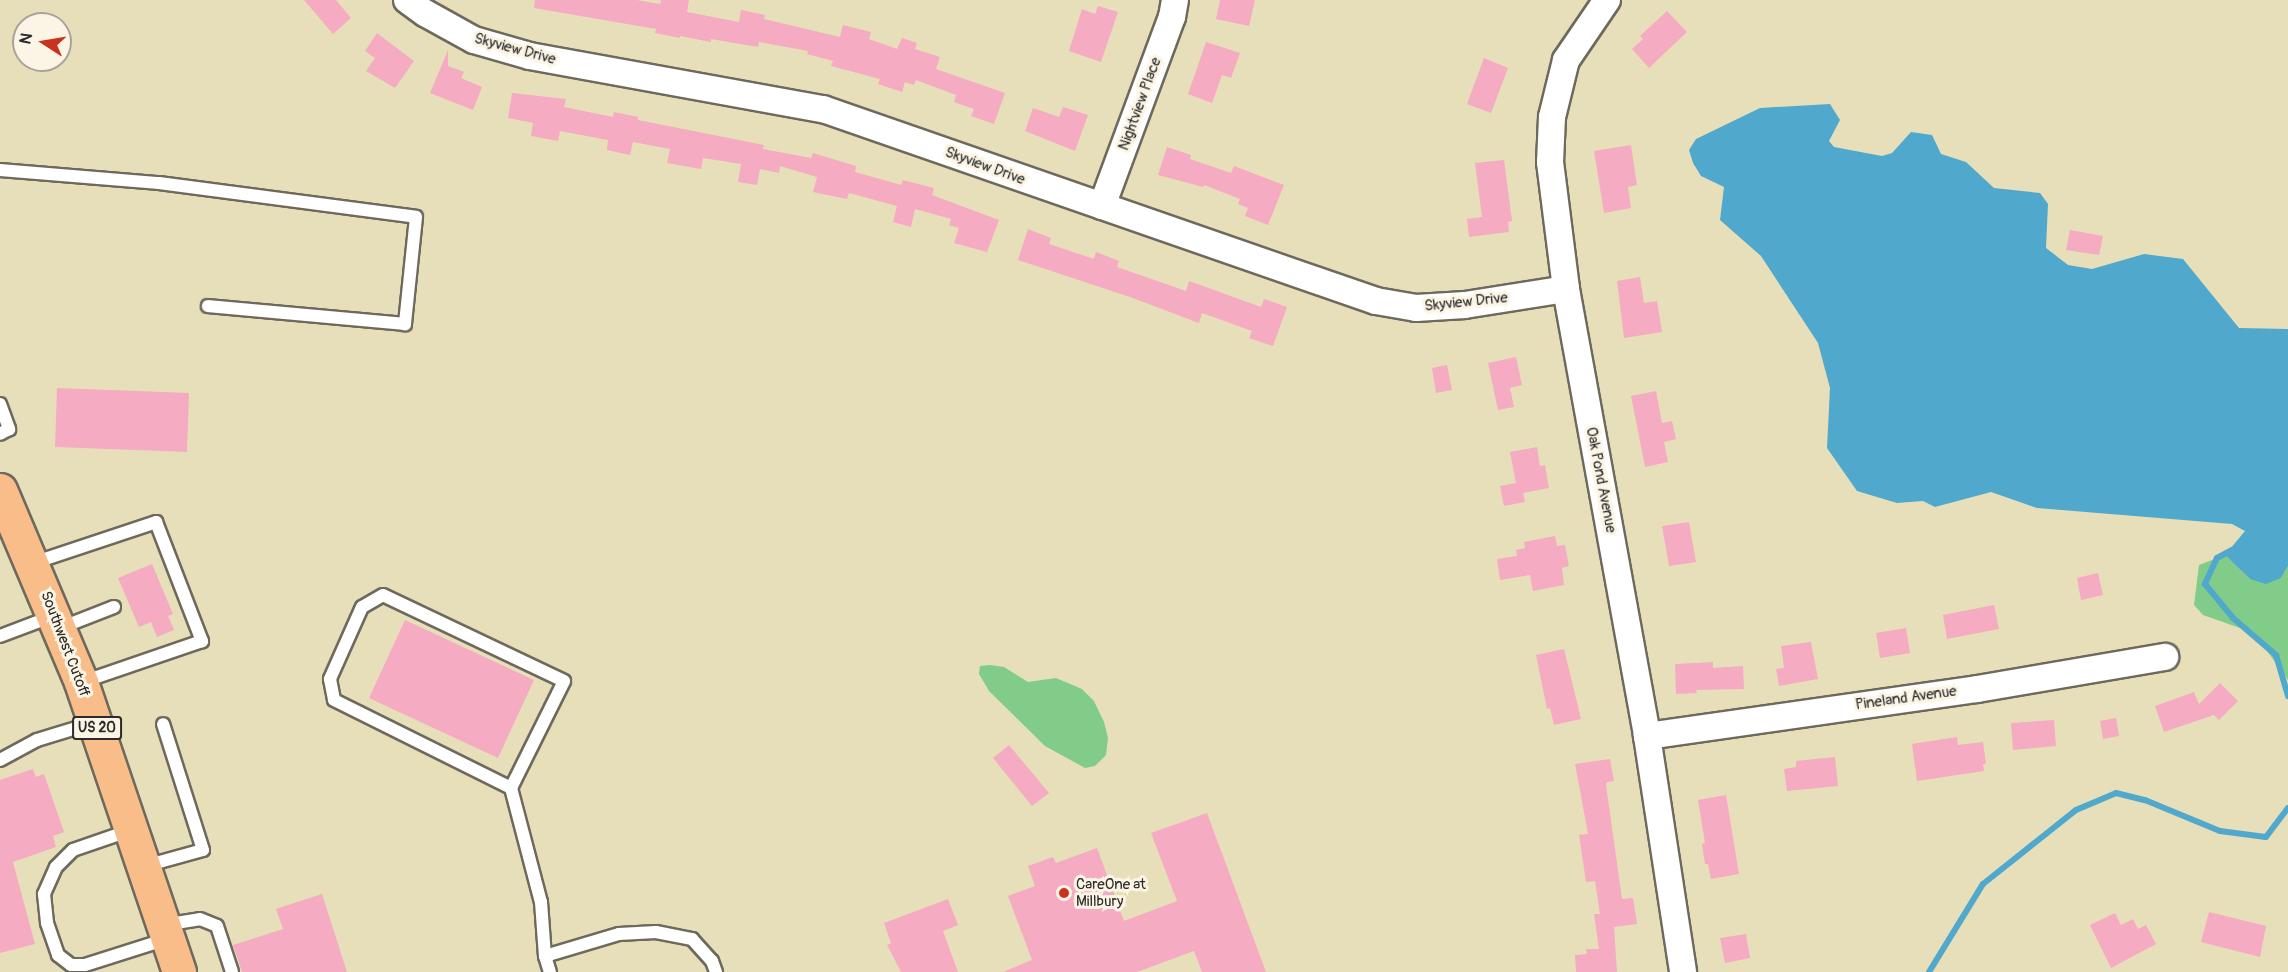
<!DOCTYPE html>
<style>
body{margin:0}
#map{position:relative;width:2288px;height:972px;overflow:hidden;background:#e7dfb9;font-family:Pangolin,sans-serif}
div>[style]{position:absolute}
.green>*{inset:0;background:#82cc8a}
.water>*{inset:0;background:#50a8cd}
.stream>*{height:6px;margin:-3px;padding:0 3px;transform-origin:3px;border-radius:3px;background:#50a8cd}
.building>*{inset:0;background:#f5abc2}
.roads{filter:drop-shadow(2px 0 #6d6a5d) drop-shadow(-2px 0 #6d6a5d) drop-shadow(0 2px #6d6a5d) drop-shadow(0 -2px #6d6a5d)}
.lane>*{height:12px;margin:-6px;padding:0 6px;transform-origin:6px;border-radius:6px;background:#fff}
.street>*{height:26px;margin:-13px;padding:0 13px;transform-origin:13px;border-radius:13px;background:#fff}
.primary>*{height:33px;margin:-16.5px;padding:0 16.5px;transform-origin:16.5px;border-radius:16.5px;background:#f8bd89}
.dots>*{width:16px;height:16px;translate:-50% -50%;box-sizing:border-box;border:3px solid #fcf5e5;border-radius:50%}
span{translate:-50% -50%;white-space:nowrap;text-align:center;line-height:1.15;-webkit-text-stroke:6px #fcf5e5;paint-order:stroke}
.shield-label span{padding:2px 4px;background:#fcf5e5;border:2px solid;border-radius:4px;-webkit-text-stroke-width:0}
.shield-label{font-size:14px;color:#2b2b2b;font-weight:700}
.street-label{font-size:15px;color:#2b2b2b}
.poi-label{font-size:15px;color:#2b2b2b}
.left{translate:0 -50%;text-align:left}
.north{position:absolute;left:12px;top:12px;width:60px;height:60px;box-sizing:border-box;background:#fcf5e5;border:2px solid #a8a49b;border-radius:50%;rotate:282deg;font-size:16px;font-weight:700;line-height:24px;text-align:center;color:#2b2b2b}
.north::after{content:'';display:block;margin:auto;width:21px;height:27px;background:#c8321e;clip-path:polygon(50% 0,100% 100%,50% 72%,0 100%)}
</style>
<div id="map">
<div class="green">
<i style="clip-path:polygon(2225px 555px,2250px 579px,2281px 578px,2288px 566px,2288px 680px,2254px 633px,2203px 615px,2194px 605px,2199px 565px)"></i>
<i style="clip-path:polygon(990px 665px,1004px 667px,1028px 682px,1056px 678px,1082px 689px,1094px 701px,1104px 722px,1108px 738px,1106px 755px,1095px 766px,1085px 768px,1045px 746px,989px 691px,979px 674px,980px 666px)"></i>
</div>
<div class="water">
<i style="clip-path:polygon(1830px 104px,1840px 120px,1829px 141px,1834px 147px,1882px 156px,1892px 153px,1911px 132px,1932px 135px,1941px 154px,1966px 162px,1994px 188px,2040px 193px,2048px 204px,2046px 248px,2068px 265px,2092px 269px,2144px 254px,2183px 259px,2239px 328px,2288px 329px,2288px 566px,2281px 578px,2266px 584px,2250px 579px,2225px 555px,2245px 531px,2232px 524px,2037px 508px,1991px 492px,1935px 507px,1923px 501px,1897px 503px,1857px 491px,1827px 448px,1830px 388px,1818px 343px,1761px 256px,1720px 220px,1724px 187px,1701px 176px,1693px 163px,1689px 150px,1696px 139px,1760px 108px)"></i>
</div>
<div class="stream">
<i style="left:2232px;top:550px;width:17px;rotate:152deg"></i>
<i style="left:2217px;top:558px;width:29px;rotate:115deg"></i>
<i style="left:2205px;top:584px;width:44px;rotate:50.5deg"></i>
<i style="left:2233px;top:618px;width:57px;rotate:40.7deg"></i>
<i style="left:2276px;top:655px;width:43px;rotate:73.7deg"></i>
<i style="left:1929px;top:972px;width:103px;rotate:-58.5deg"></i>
<i style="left:1983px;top:884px;width:119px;rotate:-38.5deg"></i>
<i style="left:2076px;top:810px;width:43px;rotate:-23deg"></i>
<i style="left:2116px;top:793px;width:30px;rotate:14deg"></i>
<i style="left:2145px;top:800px;width:81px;rotate:22.5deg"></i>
<i style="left:2220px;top:831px;width:46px;rotate:7.4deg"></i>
<i style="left:2266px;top:837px;width:36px;rotate:-53deg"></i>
</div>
<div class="building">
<i style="clip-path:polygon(304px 0,336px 0,351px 18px,333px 34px)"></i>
<i style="clip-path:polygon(535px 0,637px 0,660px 4px,661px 0,689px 0,687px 12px,739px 22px,741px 10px,765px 15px,764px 19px,840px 37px,843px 25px,871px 32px,869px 39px,897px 49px,902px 38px,917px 43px,915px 49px,940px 57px,936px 69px,1005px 93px,994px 124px,971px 116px,974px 109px,954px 102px,956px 95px,916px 80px,914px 85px,905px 82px,902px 92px,878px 84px,880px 79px,831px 66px,833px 61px,807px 54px,808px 51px,759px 42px,758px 47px,711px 39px,711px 42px,680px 36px,680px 38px,655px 33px,656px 29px,534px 8px)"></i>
<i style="clip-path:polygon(1220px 0,1255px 0,1249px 26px,1216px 19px)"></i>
<i style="clip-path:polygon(1098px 6px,1118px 12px,1101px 62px,1069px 51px,1082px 9px,1095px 14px)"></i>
<i style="clip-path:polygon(1667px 11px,1687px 32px,1649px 68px,1632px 49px,1643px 39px,1640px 36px)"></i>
<i style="clip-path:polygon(377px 33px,414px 61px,395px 88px,366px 71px,375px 58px,365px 51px)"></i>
<i style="clip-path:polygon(1206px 42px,1240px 53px,1231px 78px,1222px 75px,1212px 103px,1188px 94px)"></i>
<i style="clip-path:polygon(448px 50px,448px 66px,464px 72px,461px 78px,482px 87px,473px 110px,430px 93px)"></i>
<i style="clip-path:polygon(1484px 58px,1508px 68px,1491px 113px,1467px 104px)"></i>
<i style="clip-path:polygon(512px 93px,566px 99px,564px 107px,613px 117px,614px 112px,638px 117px,638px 120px,764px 145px,763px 149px,811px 158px,813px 153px,856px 166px,855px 172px,901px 185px,903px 180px,934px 188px,932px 195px,999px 220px,987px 252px,954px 243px,959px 228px,949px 225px,951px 219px,915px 209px,911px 227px,893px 222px,897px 206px,849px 193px,847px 199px,813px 192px,817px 177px,780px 166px,779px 173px,760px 169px,757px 185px,738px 182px,741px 164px,703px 158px,701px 169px,667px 163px,670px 149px,633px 142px,630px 155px,607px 150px,608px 140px,560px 131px,558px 141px,531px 136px,533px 123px,508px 118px)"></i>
<i style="clip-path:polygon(1063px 107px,1088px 115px,1075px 151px,1025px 131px,1033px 108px,1059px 117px)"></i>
<i style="clip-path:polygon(1631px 145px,1637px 185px,1628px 187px,1631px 208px,1604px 213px,1594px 151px)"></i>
<i style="clip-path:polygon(1167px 147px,1191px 155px,1190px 159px,1231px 173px,1234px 166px,1284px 185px,1268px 225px,1245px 216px,1248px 208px,1238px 204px,1240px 199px,1204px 185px,1203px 187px,1158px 175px)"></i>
<i style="clip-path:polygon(1504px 160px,1512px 221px,1508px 222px,1509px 232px,1469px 237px,1467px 219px,1482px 217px,1475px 163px)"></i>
<i style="clip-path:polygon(1028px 229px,1051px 238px,1049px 244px,1094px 259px,1096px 252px,1119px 261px,1117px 267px,1186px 291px,1189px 281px,1261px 307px,1264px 299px,1287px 307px,1273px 346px,1249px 338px,1252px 331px,1202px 313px,1199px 323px,1130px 297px,1018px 260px)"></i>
<i style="clip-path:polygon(2070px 230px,2103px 236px,2099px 255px,2066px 250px)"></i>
<i style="clip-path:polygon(1640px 277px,1644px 303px,1657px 301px,1662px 332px,1624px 338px,1617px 281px)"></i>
<i style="clip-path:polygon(1516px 357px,1522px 385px,1510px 388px,1514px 407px,1498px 410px,1488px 363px)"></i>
<i style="clip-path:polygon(1447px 365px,1452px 390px,1436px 393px,1432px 368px)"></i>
<i style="clip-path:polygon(57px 388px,189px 393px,187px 452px,55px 447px)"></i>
<i style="clip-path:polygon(1656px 391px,1662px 423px,1672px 421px,1676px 439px,1664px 442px,1668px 462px,1645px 467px,1631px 396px)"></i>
<i style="clip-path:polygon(1537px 447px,1540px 466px,1545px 465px,1549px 488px,1523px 493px,1525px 502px,1504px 506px,1500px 486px,1516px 483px,1510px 452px)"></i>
<i style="clip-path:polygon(1689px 522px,1696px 562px,1669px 566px,1662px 526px)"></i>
<i style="clip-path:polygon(1555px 536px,1557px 546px,1565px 545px,1569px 566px,1562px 568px,1564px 585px,1533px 591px,1530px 575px,1500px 580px,1497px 559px,1517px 556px,1516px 550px,1525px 548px,1524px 542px)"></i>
<i style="clip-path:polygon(152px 564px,173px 614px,168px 616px,174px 630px,157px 637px,151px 622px,139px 627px,118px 578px)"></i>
<i style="clip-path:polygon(2098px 573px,2103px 595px,2081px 600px,2077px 578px)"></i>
<i style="clip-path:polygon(1994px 605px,1999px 629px,1947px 639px,1943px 615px)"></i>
<i style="clip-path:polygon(405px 620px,534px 680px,498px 758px,369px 698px)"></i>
<i style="clip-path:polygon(1906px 628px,1910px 653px,1880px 658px,1876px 633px)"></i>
<i style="clip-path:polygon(1811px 642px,1818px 679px,1779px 686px,1776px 669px,1784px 668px,1781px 646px)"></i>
<i style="clip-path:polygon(1564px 649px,1581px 719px,1554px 725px,1550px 708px,1547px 709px,1536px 655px)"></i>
<i style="clip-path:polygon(1713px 662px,1713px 668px,1743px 666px,1744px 689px,1696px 690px,1697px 693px,1676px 694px,1675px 664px)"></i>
<i style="clip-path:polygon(2220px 683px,2238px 701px,2219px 720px,2214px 715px,2164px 732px,2155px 706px,2194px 692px,2199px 704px)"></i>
<i style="clip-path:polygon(2116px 718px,2119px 736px,2103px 739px,2100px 721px)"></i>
<i style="clip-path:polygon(2054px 720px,2056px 746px,2013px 750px,2011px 723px)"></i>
<i style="clip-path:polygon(1957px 737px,1958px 745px,1983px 742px,1986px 764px,1983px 764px,1984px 771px,1917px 781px,1912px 744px)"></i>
<i style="clip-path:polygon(1009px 745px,1049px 793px,1032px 806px,993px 758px)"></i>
<i style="clip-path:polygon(1835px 757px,1838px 786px,1787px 791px,1784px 769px,1796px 767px,1796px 761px)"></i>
<i style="clip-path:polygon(1610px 759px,1614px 781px,1607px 782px,1606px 785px,1622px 899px,1633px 898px,1637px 924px,1614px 927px,1617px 972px,1576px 972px,1575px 955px,1587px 954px,1586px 949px,1599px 949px,1594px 914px,1600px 914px,1595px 881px,1586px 882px,1579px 835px,1588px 834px,1575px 764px)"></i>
<i style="clip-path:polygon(33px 769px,36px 777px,44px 774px,64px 832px,53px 836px,56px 847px,13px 862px,35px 944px,0 953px,0 780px)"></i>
<i style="clip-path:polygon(1726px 795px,1739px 874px,1711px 879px,1708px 864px,1705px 864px,1702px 844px,1705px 843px,1698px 800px)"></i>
<i style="clip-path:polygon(1207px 813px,1266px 972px,1202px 972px,1194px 951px,1137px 972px,1003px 972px,1032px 960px,1008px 896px,1035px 886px,1028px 866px,1053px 857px,1056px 863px,1097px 848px,1124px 921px,1177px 901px,1151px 833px)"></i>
<i style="clip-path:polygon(322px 894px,347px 972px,242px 972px,233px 945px,283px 929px,276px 909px)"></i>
<i style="clip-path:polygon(948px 899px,958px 925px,943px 931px,958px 972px,901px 972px,887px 945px,891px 943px,884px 923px)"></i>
<i style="clip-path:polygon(2209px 912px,2266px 926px,2260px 957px,2201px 942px)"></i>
<i style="clip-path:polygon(2115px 913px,2121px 925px,2133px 919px,2138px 929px,2146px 925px,2156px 944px,2111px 968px,2090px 925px)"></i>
<i style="clip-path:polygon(1746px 934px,1750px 958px,1725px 963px,1720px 938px)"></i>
</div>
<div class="roads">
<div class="lane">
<i style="left:0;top:170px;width:160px;rotate:4.7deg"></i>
<i style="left:159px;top:183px;width:259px;rotate:7.5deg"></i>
<i style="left:416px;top:217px;width:108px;rotate:95.9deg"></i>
<i style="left:405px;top:324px;width:198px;rotate:-174.8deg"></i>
<i style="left:0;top:404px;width:27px;rotate:70deg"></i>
<i style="left:9px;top:429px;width:10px;rotate:151deg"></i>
<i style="left:33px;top:563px;width:130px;rotate:-18.4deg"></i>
<i style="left:156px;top:522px;width:128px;rotate:68.9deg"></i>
<i style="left:202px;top:641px;width:127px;rotate:161.1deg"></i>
<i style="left:60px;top:628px;width:58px;rotate:-21.3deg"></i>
<i style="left:0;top:636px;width:57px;rotate:-20.7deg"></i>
<i style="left:0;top:760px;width:42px;rotate:-28.4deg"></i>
<i style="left:37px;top:740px;width:59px;rotate:-16.9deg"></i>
<i style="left:511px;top:788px;width:119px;rotate:-63.6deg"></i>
<i style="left:564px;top:681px;width:200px;rotate:-154.6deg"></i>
<i style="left:383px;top:595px;width:24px;rotate:150deg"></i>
<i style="left:362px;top:607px;width:79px;rotate:114deg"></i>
<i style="left:330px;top:679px;width:21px;rotate:79deg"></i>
<i style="left:334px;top:700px;width:198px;rotate:26.4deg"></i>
<i style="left:511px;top:788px;width:118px;rotate:75.3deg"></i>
<i style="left:541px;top:902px;width:54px;rotate:85.8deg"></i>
<i style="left:545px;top:956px;width:17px;rotate:73deg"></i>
<i style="left:131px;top:830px;width:61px;rotate:161deg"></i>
<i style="left:73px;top:850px;width:24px;rotate:135deg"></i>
<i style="left:56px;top:867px;width:30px;rotate:114deg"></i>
<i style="left:44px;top:894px;width:29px;rotate:84deg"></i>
<i style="left:47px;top:923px;width:34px;rotate:71deg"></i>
<i style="left:58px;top:955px;width:16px;rotate:38deg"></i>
<i style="left:71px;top:965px;width:14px"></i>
<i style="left:85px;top:965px;width:86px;rotate:-17.6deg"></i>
<i style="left:145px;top:866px;width:60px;rotate:-15.4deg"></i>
<i style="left:203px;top:850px;width:132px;rotate:-107.6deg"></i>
<i style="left:163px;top:925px;width:37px;rotate:-9deg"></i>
<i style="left:200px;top:919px;width:18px;rotate:22deg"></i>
<i style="left:217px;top:926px;width:48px;rotate:71.9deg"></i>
<i style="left:545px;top:956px;width:77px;rotate:-16.6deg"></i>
<i style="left:619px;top:934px;width:37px;rotate:-3deg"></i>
<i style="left:656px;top:932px;width:37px;rotate:11deg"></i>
<i style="left:692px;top:939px;width:30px;rotate:48deg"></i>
<i style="left:712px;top:961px;width:12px;rotate:70deg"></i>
</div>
<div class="street">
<i style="left:407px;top:0;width:22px;rotate:36deg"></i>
<i style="left:425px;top:13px;width:56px;rotate:28.9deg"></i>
<i style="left:474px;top:40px;width:58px;rotate:15.9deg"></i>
<i style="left:530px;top:56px;width:298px;rotate:10.3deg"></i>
<i style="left:823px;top:109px;width:585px;rotate:19.15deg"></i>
<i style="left:1376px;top:301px;width:41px;rotate:9.9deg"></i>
<i style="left:1416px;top:308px;width:49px;rotate:-3.5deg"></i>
<i style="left:1465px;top:305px;width:102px;rotate:-9deg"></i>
<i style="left:1607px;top:0;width:73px;rotate:124.3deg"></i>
<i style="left:1566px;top:60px;width:59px;rotate:103.8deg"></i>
<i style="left:1552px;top:117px;width:45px;rotate:92.5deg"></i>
<i style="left:1550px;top:162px;width:128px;rotate:82.8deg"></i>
<i style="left:1566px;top:289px;width:454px;rotate:79.7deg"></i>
<i style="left:1647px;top:736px;width:239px;rotate:81.3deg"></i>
<i style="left:1102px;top:206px;width:202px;rotate:-69.7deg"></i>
<i style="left:1172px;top:17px;width:17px;rotate:-80deg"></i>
<i style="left:1647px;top:736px;width:333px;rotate:-8.1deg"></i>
<i style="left:1977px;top:689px;width:191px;rotate:-9.7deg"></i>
</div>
<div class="primary">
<i style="left:0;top:490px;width:208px;rotate:67.1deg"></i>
<i style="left:81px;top:682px;width:306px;rotate:71.3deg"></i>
</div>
</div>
<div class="dots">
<i style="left:1064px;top:893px;background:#c8321e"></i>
</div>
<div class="shield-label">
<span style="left:97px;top:728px">US 20</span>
</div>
<div class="street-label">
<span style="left:515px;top:49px;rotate:15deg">Skyview Drive</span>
<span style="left:1140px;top:104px;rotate:-70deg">Nightview Place</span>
<span style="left:985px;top:166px;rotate:20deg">Skyview Drive</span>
<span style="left:1466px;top:302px;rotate:-6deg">Skyview Drive</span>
<span style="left:1601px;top:480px;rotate:79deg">Oak Pond Avenue</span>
<span style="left:65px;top:644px;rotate:69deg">Southwest Cutoff</span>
<span style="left:1906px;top:698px;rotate:-8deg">Pineland Avenue</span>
</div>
<div class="poi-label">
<span class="left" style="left:1076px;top:893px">CareOne at<br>Millbury</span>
</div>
<div class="north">N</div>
</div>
